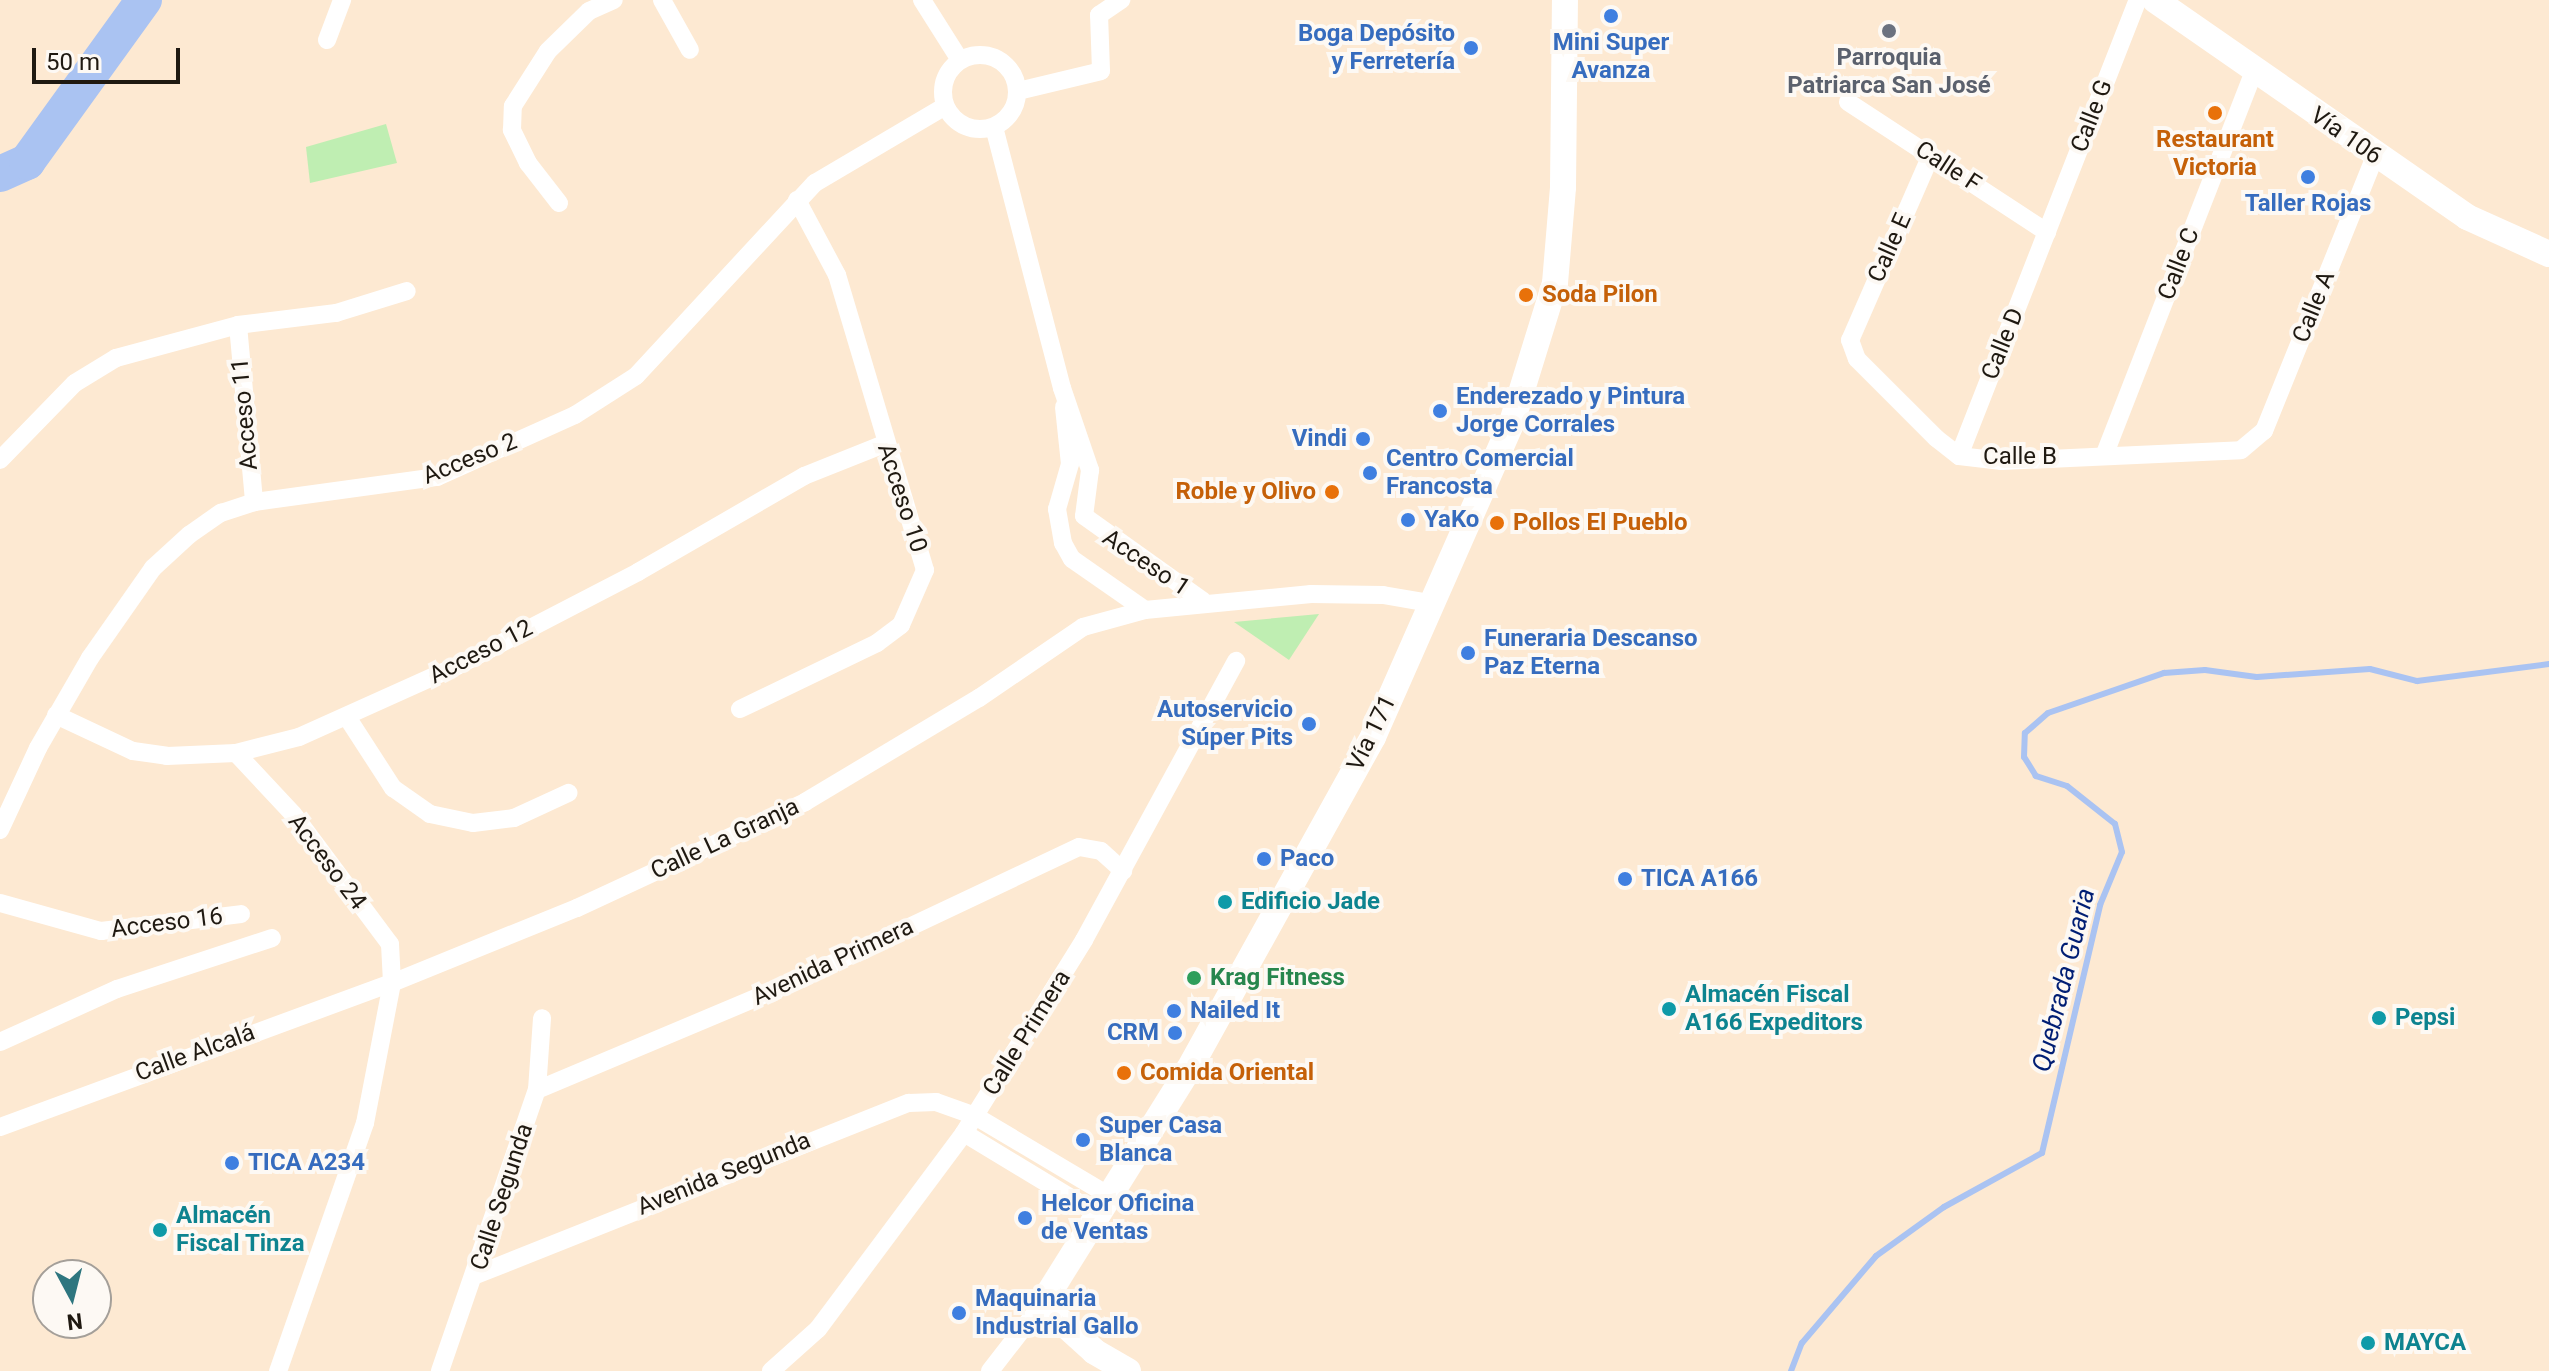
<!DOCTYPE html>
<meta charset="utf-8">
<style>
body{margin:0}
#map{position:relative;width:2549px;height:1371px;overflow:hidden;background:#fde9d2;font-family:Roboto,sans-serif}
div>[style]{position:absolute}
.green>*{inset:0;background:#bfeeb2}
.stream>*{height:6px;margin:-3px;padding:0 3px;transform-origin:3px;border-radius:3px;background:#aac3f2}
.river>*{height:36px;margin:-18px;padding:0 18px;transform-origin:18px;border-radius:18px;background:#aac3f2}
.minor>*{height:18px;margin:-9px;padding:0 9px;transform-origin:9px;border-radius:9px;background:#fff}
.minor>.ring{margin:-9px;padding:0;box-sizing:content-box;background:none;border:18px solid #fff;border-radius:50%}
.secondary>*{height:26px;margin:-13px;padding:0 13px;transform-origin:13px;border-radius:13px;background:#fff}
.dots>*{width:22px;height:22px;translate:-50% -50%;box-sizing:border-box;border:4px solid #fdf9f4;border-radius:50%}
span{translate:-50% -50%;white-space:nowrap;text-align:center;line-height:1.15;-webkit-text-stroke:8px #fdf9f4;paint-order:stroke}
.shop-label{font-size:24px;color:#366cbe;font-weight:700}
.right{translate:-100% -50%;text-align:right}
.left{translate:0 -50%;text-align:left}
.worship-label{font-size:24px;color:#5b616d;font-weight:700}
.street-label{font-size:24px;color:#1f1911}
.food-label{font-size:24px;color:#c56008;font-weight:700}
.culture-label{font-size:24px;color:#0d838f;font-weight:700}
.leisure-label{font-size:24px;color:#27864d;font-weight:700}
.water-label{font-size:26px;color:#001e74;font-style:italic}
.north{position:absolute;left:32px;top:1259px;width:80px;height:80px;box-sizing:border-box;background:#fdf9f4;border:2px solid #a49f99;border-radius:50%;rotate:173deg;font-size:22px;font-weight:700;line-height:32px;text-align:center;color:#1f1911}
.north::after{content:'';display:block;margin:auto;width:28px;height:36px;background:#2e767f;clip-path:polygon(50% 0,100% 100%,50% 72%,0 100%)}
.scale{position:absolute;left:32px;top:48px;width:148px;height:36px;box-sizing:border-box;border:4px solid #1f1911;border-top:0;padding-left:10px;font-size:24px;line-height:28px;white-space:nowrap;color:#1f1911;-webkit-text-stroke:6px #fdf9f4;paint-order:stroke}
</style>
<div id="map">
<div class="green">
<i style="clip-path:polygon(386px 124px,397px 163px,310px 183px,306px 147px)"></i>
<i style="clip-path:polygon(1319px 614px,1289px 660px,1234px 622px)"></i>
</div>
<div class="stream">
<i style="left:1791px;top:1371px;width:30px;rotate:-69deg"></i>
<i style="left:1802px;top:1343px;width:114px;rotate:-49.6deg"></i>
<i style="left:1876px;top:1256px;width:84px;rotate:-35.8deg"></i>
<i style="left:1944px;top:1207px;width:112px;rotate:-28.9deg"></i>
<i style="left:2042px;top:1153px;width:255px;rotate:-76.8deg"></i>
<i style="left:2100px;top:905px;width:57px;rotate:-67.5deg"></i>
<i style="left:2122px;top:852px;width:29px;rotate:-104deg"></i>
<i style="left:2115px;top:824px;width:61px;rotate:-141.6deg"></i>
<i style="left:2067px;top:786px;width:33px;rotate:-162deg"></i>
<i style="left:2036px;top:776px;width:22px;rotate:-122deg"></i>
<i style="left:2024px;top:757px;width:24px;rotate:-88deg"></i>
<i style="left:2025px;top:733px;width:30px;rotate:-41deg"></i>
<i style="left:2048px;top:713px;width:123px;rotate:-19deg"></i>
<i style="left:2164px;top:673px;width:41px;rotate:-4.2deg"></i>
<i style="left:2205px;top:670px;width:52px;rotate:7.7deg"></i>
<i style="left:2257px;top:677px;width:113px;rotate:-4deg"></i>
<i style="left:2370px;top:669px;width:49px;rotate:14.3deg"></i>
<i style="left:2417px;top:681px;width:133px;rotate:-7.3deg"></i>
</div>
<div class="river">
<i style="left:0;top:174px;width:30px;rotate:-24deg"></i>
<i style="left:27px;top:162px;width:200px;rotate:-54.2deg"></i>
</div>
<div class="minor">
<i style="left:662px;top:0;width:57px;rotate:60.8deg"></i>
<i style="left:922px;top:0;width:71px;rotate:57.7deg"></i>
<i style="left:327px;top:40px;width:43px;rotate:-69.4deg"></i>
<i class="ring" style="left:943px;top:55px;width:56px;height:56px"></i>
<i style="left:1018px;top:91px;width:85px;rotate:-13.5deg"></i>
<i style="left:1101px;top:71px;width:56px;rotate:-92deg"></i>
<i style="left:1099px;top:15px;width:27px;rotate:-34deg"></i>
<i style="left:1848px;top:102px;width:238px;rotate:33.2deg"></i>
<i style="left:994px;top:127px;width:270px;rotate:75.4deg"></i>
<i style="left:1062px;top:388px;width:87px;rotate:71.1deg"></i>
<i style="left:1090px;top:470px;width:46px;rotate:97.4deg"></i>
<i style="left:1084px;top:516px;width:146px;rotate:35.5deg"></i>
<i style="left:1931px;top:155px;width:202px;rotate:113.6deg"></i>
<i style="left:1850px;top:340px;width:20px;rotate:70deg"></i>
<i style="left:1857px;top:359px;width:112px;rotate:45deg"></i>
<i style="left:1936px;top:438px;width:29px;rotate:38deg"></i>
<i style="left:1959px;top:456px;width:43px;rotate:6.6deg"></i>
<i style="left:2002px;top:461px;width:239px;rotate:-2.6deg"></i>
<i style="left:2241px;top:450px;width:30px;rotate:-40deg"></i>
<i style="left:2264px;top:431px;width:297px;rotate:-68deg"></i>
<i style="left:559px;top:203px;width:51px;rotate:-127.8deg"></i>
<i style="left:528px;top:163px;width:37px;rotate:-116deg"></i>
<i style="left:512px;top:130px;width:24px;rotate:-88deg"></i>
<i style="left:513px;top:106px;width:65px;rotate:-57.5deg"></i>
<i style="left:548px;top:51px;width:57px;rotate:-44.3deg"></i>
<i style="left:589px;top:11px;width:27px;rotate:-24deg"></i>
<i style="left:238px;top:325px;width:178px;rotate:84.8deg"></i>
<i style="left:1064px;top:407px;width:57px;rotate:84deg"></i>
<i style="left:1070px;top:464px;width:47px;rotate:106.1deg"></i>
<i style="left:1057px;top:509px;width:35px;rotate:80deg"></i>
<i style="left:1063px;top:543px;width:18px;rotate:61deg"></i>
<i style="left:1072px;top:559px;width:89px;rotate:34.9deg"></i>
<i style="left:1959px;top:456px;width:490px;rotate:-68.6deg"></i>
<i style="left:2104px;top:456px;width:412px;rotate:-68.7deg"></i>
<i style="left:0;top:460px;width:107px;rotate:-45.8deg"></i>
<i style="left:75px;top:383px;width:48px;rotate:-31.4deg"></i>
<i style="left:116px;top:358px;width:126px;rotate:-15.1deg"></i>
<i style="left:238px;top:325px;width:99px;rotate:-7deg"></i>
<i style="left:336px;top:313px;width:74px;rotate:-17.2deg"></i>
<i style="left:740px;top:709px;width:152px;rotate:-25.7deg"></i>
<i style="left:877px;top:643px;width:30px;rotate:-37deg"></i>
<i style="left:901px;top:625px;width:60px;rotate:-66.4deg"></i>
<i style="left:925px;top:570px;width:308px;rotate:-106.6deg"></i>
<i style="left:837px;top:275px;width:85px;rotate:-118.1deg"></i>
<i style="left:56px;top:715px;width:85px;rotate:25.1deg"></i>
<i style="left:133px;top:751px;width:34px;rotate:8deg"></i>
<i style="left:167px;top:756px;width:69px;rotate:-2.5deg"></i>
<i style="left:236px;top:753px;width:65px;rotate:-14.3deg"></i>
<i style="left:299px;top:737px;width:173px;rotate:-24.2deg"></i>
<i style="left:457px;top:666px;width:204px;rotate:-27.4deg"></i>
<i style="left:638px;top:572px;width:192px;rotate:-30deg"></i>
<i style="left:804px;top:476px;width:86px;rotate:-21.8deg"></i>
<i style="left:347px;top:717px;width:85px;rotate:57.1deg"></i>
<i style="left:393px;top:788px;width:45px;rotate:35.1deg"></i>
<i style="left:430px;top:814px;width:44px;rotate:11.8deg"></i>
<i style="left:473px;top:823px;width:41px;rotate:-7deg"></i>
<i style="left:514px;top:818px;width:60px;rotate:-24.8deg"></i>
<i style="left:236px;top:753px;width:83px;rotate:46.9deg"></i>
<i style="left:293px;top:814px;width:162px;rotate:53.3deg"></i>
<i style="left:390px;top:944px;width:39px;rotate:87deg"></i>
<i style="left:392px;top:983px;width:143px;rotate:100.9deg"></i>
<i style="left:365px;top:1123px;width:263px;rotate:109.3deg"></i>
<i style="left:0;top:830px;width:90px;rotate:-65.1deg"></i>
<i style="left:38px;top:748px;width:104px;rotate:-60deg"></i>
<i style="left:90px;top:658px;width:110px;rotate:-55deg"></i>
<i style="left:153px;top:568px;width:49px;rotate:-42.5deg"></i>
<i style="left:189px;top:535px;width:39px;rotate:-35deg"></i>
<i style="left:221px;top:513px;width:35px;rotate:-18deg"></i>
<i style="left:254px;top:502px;width:185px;rotate:-7.8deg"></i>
<i style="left:437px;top:477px;width:151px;rotate:-24.2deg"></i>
<i style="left:575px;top:415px;width:72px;rotate:-32.6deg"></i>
<i style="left:636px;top:376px;width:263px;rotate:-47.2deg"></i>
<i style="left:815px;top:183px;width:151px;rotate:-30.6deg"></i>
<i style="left:0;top:903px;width:105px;rotate:15.5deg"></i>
<i style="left:101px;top:931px;width:141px;rotate:-6.9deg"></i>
<i style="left:0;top:1042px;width:128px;rotate:-24.4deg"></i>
<i style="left:117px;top:989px;width:163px;rotate:-18.2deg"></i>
<i style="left:537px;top:1090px;width:276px;rotate:-22.8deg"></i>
<i style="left:791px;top:983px;width:318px;rotate:-25.3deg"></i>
<i style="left:1079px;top:847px;width:22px;rotate:10deg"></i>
<i style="left:1101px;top:851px;width:30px;rotate:42deg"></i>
<i style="left:0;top:1127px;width:418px;rotate:-20.2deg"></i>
<i style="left:392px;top:983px;width:200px;rotate:-22.1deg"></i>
<i style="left:577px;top:908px;width:251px;rotate:-24.9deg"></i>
<i style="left:805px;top:802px;width:203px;rotate:-30.9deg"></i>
<i style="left:979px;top:698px;width:126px;rotate:-34.3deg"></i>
<i style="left:1083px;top:627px;width:64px;rotate:-15.3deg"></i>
<i style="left:1145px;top:610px;width:167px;rotate:-5.5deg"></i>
<i style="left:1311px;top:594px;width:72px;rotate:0.8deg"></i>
<i style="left:1383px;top:595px;width:48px;rotate:9.7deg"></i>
<i style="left:964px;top:1133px;width:157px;rotate:31.2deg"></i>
<i style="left:476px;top:1275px;width:466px;rotate:-21.7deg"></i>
<i style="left:909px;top:1103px;width:27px;rotate:-2deg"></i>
<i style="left:936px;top:1102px;width:41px;rotate:19.7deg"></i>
<i style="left:975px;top:1116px;width:157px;rotate:30.7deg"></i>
<i style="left:440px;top:1371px;width:297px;rotate:-71deg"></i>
<i style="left:537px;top:1090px;width:72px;rotate:-86deg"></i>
<i style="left:771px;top:1371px;width:63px;rotate:-41.8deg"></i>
<i style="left:818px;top:1329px;width:244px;rotate:-53.3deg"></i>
<i style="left:964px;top:1133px;width:227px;rotate:-58.1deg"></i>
<i style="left:1084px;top:940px;width:318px;rotate:-61.4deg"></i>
<i style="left:990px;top:1371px;width:85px;rotate:-52.2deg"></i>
</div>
<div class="secondary">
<i style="left:2155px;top:0;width:380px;rotate:34.8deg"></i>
<i style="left:2467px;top:217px;width:90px;rotate:24.3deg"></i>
<i style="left:1128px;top:1371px;width:39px;rotate:-150deg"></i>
<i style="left:1094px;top:1351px;width:70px;rotate:-137.9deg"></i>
<i style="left:1042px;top:1304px;width:277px;rotate:-58deg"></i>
<i style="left:1189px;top:1069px;width:380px;rotate:-61deg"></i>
<i style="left:1373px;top:737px;width:344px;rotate:-66.2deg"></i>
<i style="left:1512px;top:422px;width:145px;rotate:-72.8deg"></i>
<i style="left:1555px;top:283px;width:96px;rotate:-85.2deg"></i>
<i style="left:1563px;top:187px;width:187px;rotate:-89.4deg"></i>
</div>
<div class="dots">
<i style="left:1611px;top:16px;background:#3f7fe0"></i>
<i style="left:1889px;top:31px;background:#6b7280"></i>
<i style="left:1471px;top:48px;background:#3f7fe0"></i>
<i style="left:2215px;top:113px;background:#e8710a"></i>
<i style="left:2308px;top:177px;background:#3f7fe0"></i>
<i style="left:1526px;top:295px;background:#e8710a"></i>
<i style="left:1440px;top:411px;background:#3f7fe0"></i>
<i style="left:1363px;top:439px;background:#3f7fe0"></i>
<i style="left:1370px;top:473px;background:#3f7fe0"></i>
<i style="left:1332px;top:492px;background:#e8710a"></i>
<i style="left:1408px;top:520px;background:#3f7fe0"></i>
<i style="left:1497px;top:523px;background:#e8710a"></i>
<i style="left:1468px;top:653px;background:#3f7fe0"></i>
<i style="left:1309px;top:724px;background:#3f7fe0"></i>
<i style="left:1264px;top:859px;background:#3f7fe0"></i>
<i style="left:1625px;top:879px;background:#3f7fe0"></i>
<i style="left:1225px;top:902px;background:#0f9aa8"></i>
<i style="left:1194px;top:978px;background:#2e9e5b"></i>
<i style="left:1669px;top:1009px;background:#0f9aa8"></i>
<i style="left:1174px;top:1011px;background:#3f7fe0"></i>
<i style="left:2379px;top:1018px;background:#0f9aa8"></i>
<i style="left:1175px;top:1033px;background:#3f7fe0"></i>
<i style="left:1124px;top:1073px;background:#e8710a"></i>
<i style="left:1083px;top:1140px;background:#3f7fe0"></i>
<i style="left:232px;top:1163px;background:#3f7fe0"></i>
<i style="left:1025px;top:1218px;background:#3f7fe0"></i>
<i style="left:160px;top:1230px;background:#0f9aa8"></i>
<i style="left:959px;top:1313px;background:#3f7fe0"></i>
<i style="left:2368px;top:1343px;background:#0f9aa8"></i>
</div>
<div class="shop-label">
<span class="right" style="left:1455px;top:48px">Boga Depósito<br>y Ferretería</span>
<span style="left:1611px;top:57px">Mini Super<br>Avanza</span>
<span style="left:2308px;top:204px">Taller Rojas</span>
<span class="left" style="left:1456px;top:411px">Enderezado y Pintura<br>Jorge Corrales</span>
<span class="right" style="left:1347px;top:439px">Vindi</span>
<span class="left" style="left:1386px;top:473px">Centro Comercial<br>Francosta</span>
<span class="left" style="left:1424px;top:520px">YaKo</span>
<span class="left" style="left:1484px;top:653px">Funeraria Descanso<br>Paz Eterna</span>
<span class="right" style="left:1293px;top:724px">Autoservicio<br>Súper Pits</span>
<span class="left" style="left:1280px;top:859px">Paco</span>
<span class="left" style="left:1641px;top:879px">TICA A166</span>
<span class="left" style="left:1190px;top:1011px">Nailed It</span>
<span class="right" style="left:1159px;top:1033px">CRM</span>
<span class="left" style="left:1099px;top:1140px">Super Casa<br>Blanca</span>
<span class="left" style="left:248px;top:1163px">TICA A234</span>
<span class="left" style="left:1041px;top:1218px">Helcor Oficina<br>de Ventas</span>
<span class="left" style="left:975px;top:1313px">Maquinaria<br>Industrial Gallo</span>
</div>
<div class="worship-label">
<span style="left:1889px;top:72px">Parroquia<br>Patriarca San José</span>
</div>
<div class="street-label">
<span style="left:2092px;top:116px;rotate:-69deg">Calle G</span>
<span style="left:2346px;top:136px;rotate:35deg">Vía 106</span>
<span style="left:1948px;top:167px;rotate:33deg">Calle F</span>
<span style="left:1890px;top:248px;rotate:-66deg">Calle E</span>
<span style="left:2179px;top:264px;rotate:-69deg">Calle C</span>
<span style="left:2314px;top:307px;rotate:-68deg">Calle A</span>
<span style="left:2003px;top:344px;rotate:-68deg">Calle D</span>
<span style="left:245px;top:414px;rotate:-95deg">Acceso 11</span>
<span style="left:2020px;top:457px">Calle B</span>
<span style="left:470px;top:459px;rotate:-22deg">Acceso 2</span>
<span style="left:902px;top:498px;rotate:72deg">Acceso 10</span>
<span style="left:1146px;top:563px;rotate:34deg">Acceso 1</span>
<span style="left:481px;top:652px;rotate:-27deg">Acceso 12</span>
<span style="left:1372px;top:733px;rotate:-64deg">Vía 171</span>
<span style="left:725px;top:839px;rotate:-25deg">Calle La Granja</span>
<span style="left:327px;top:862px;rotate:53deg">Acceso 24</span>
<span style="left:167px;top:923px;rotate:-7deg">Acceso 16</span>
<span style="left:833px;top:962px;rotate:-25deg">Avenida Primera</span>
<span style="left:1027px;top:1033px;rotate:-58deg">Calle Primera</span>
<span style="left:195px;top:1053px;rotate:-20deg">Calle Alcalá</span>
<span style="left:724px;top:1174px;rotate:-22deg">Avenida Segunda</span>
<span style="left:502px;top:1197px;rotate:-72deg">Calle Segunda</span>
</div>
<div class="food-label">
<span style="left:2215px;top:154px">Restaurant<br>Victoria</span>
<span class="left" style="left:1542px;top:295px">Soda Pilon</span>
<span class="right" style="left:1316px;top:492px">Roble y Olivo</span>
<span class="left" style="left:1513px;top:523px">Pollos El Pueblo</span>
<span class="left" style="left:1140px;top:1073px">Comida Oriental</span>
</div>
<div class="culture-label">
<span class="left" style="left:1241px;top:902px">Edificio Jade</span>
<span class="left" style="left:1685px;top:1009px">Almacén Fiscal<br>A166 Expeditors</span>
<span class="left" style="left:2395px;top:1018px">Pepsi</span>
<span class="left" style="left:176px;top:1230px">Almacén<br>Fiscal Tinza</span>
<span class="left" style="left:2384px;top:1343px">MAYCA</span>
</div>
<div class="leisure-label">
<span class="left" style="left:1210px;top:978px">Krag Fitness</span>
</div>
<div class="water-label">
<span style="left:2064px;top:980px;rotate:-76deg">Quebrada Guaria</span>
</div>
<div class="north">N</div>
<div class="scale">50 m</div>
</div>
